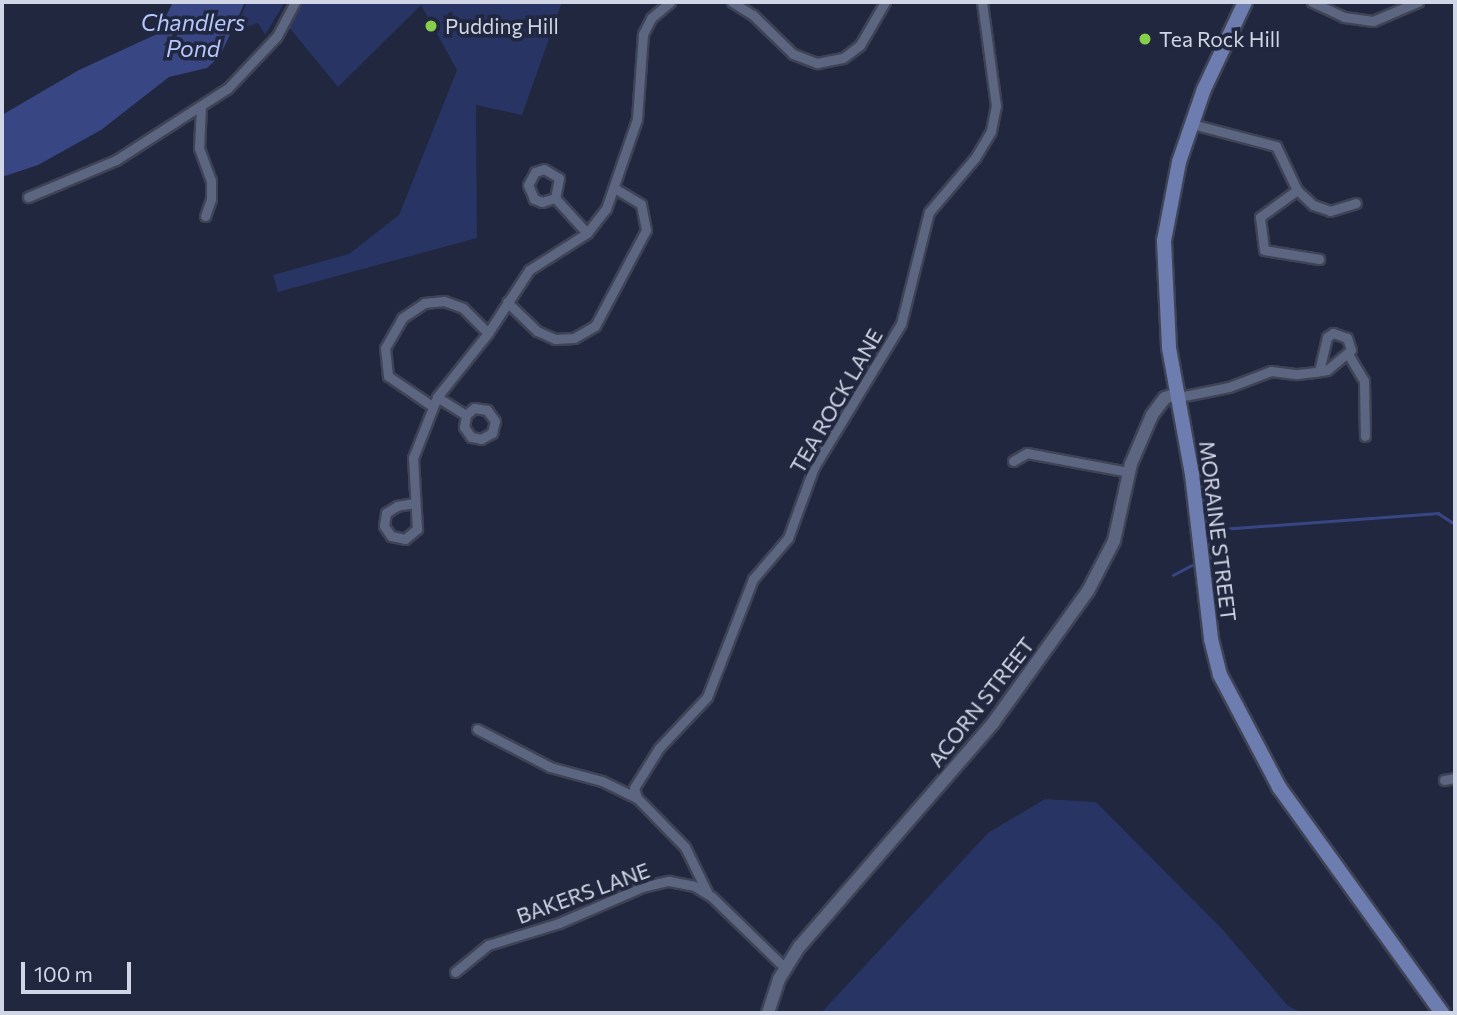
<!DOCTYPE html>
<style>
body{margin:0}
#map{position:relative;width:1457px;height:1015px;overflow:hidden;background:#20273e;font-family:Commissioner,sans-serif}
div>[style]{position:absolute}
.green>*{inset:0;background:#283463}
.water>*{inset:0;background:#384784}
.stream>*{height:2.5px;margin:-1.25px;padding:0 1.25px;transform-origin:1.25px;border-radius:1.25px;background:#384784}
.roads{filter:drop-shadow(2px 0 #3e4356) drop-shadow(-2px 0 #3e4356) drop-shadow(0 2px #3e4356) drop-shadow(0 -2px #3e4356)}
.street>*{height:9px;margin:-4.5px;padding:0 4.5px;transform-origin:4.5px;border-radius:4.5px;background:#5d6681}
.secondary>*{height:12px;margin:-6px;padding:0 6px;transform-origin:6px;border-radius:6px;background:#5d6681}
.primary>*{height:14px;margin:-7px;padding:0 7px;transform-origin:7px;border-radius:7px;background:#6e7daf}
.dots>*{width:19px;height:19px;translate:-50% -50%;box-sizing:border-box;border:4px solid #20273e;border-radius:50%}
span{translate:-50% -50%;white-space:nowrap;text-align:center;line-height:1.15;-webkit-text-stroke:7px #20273e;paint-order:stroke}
.poi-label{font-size:21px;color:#d1d6e6}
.left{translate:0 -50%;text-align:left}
.street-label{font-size:21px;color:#d1d6e6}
.water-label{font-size:23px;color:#b6c7fe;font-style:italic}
.frame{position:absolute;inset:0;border:4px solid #d1d6e6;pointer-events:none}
.scale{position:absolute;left:21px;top:962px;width:110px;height:32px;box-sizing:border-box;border:4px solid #d1d6e6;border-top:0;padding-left:9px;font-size:21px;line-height:24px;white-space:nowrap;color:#d1d6e6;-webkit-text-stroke:5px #20273e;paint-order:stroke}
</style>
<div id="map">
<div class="green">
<i style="clip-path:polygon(247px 2px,285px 2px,265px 35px,258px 23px,235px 31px)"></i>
<i style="clip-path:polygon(303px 2px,562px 2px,522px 115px,476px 105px,477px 238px,278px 292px,273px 275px,349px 254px,399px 215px,457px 70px,421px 5px,338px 87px,288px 26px)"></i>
<i style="clip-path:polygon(1045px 799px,1096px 802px,1222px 929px,1288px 1006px,1303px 1013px,821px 1013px,988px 833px)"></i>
</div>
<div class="water">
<i style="clip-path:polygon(173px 2px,245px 2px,220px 56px,207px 68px,169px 77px,101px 130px,38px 165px,2px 177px,2px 115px,79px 70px,157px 34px)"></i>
</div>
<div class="stream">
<i style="left:1210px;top:560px;width:30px;rotate:-94deg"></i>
<i style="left:1208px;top:530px;width:231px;rotate:-4.2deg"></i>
<i style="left:1438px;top:513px;width:20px;rotate:33deg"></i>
<i style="left:1173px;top:575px;width:26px;rotate:-28deg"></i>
</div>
<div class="roads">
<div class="street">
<i style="left:732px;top:2px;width:25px;rotate:32deg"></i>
<i style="left:753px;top:15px;width:56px;rotate:44.3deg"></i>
<i style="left:793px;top:54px;width:26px;rotate:21deg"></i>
<i style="left:817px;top:63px;width:26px;rotate:-11deg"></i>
<i style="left:843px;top:58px;width:21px;rotate:-37deg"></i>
<i style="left:860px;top:45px;width:50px;rotate:-59.8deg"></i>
<i style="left:1312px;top:2px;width:35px;rotate:25deg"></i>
<i style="left:1344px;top:17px;width:29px;rotate:8deg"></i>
<i style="left:1373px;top:21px;width:49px;rotate:-22.9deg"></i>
<i style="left:201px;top:106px;width:42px;rotate:92.7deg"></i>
<i style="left:199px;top:148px;width:35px;rotate:70deg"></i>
<i style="left:211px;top:181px;width:18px;rotate:90deg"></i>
<i style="left:211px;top:199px;width:18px;rotate:109deg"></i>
<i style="left:1192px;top:124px;width:87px;rotate:14.7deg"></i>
<i style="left:1276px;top:146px;width:49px;rotate:64.5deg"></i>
<i style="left:1297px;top:190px;width:22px;rotate:43deg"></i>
<i style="left:1313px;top:205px;width:18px;rotate:19deg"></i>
<i style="left:1330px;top:211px;width:27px;rotate:-17deg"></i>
<i style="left:1297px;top:190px;width:46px;rotate:143.9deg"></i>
<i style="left:1260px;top:217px;width:33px;rotate:83deg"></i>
<i style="left:1264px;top:250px;width:56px;rotate:9.3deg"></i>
<i style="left:28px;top:197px;width:95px;rotate:-22.8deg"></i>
<i style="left:116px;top:160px;width:133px;rotate:-32.7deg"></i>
<i style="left:228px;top:88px;width:71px;rotate:-46.7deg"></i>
<i style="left:277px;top:36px;width:38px;rotate:-62deg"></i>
<i style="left:555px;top:198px;width:14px;rotate:163deg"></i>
<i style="left:542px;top:202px;width:9px;rotate:-159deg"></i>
<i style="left:534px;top:199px;width:15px;rotate:-113deg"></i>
<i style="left:528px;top:185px;width:15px;rotate:-62deg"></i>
<i style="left:535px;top:172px;width:9px;rotate:-18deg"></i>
<i style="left:544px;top:169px;width:17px;rotate:31deg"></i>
<i style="left:559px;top:178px;width:20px;rotate:101deg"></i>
<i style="left:555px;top:198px;width:47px;rotate:47.6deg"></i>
<i style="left:507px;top:302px;width:42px;rotate:44deg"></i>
<i style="left:537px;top:331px;width:20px;rotate:24deg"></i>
<i style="left:555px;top:339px;width:19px;rotate:-3deg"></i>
<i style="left:574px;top:338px;width:24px;rotate:-30deg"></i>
<i style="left:595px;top:326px;width:109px;rotate:-62deg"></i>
<i style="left:646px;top:230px;width:26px;rotate:-101deg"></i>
<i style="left:641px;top:204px;width:31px;rotate:-149deg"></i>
<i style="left:1348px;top:354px;width:31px;rotate:59deg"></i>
<i style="left:1364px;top:381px;width:55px;rotate:89deg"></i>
<i style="left:437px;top:397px;width:34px;rotate:32deg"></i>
<i style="left:466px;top:415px;width:12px;rotate:99deg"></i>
<i style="left:464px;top:427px;width:12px;rotate:55deg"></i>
<i style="left:471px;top:437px;width:10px;rotate:11deg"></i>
<i style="left:481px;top:439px;width:13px;rotate:-29deg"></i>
<i style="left:492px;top:433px;width:12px;rotate:-76deg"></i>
<i style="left:495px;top:421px;width:14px;rotate:-126deg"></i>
<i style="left:487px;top:410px;width:13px;rotate:-171deg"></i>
<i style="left:474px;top:408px;width:11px;rotate:139deg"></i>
<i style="left:1179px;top:397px;width:51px;rotate:-11.3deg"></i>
<i style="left:1229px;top:387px;width:45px;rotate:-20.9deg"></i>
<i style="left:1271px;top:371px;width:26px;rotate:7deg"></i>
<i style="left:1297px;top:374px;width:18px;rotate:-6deg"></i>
<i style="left:1315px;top:372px;width:12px;rotate:-9deg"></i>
<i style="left:1327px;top:370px;width:31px;rotate:-40deg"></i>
<i style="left:1351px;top:350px;width:13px;rotate:-108deg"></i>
<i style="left:1347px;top:338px;width:15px;rotate:-160deg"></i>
<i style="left:1333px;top:333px;width:7px;rotate:146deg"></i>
<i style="left:1327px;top:337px;width:35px;rotate:103deg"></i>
<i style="left:432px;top:406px;width:53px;rotate:-145.7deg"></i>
<i style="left:388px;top:376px;width:28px;rotate:-96deg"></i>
<i style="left:385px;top:348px;width:34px;rotate:-60deg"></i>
<i style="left:402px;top:318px;width:27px;rotate:-34deg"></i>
<i style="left:424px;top:303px;width:20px;rotate:-6deg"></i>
<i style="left:444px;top:301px;width:20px;rotate:20deg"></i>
<i style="left:463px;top:308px;width:35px;rotate:45deg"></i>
<i style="left:1013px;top:461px;width:16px;rotate:-30deg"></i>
<i style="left:1027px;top:453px;width:104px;rotate:10.6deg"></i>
<i style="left:415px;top:503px;width:18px;rotate:171deg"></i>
<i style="left:397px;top:506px;width:13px;rotate:148deg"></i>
<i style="left:386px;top:513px;width:13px;rotate:99deg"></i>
<i style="left:384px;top:526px;width:12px;rotate:55deg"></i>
<i style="left:391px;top:536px;width:14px;rotate:12deg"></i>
<i style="left:405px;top:539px;width:16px;rotate:-40deg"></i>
<i style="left:417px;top:529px;width:71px;rotate:-93.2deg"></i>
<i style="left:413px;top:458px;width:66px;rotate:-68.5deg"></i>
<i style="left:437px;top:397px;width:82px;rotate:-51.4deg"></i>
<i style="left:488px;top:333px;width:75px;rotate:-56.9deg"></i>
<i style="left:529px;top:270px;width:69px;rotate:-32.5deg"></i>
<i style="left:587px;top:233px;width:31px;rotate:-52deg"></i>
<i style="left:606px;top:209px;width:95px;rotate:-71deg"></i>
<i style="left:637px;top:119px;width:85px;rotate:-86deg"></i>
<i style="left:643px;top:34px;width:18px;rotate:-63deg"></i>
<i style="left:651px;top:18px;width:25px;rotate:-40deg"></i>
<i style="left:477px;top:729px;width:82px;rotate:27.5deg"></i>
<i style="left:550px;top:767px;width:54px;rotate:15.1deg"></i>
<i style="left:602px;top:781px;width:39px;rotate:26deg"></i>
<i style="left:1444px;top:780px;width:11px;rotate:-10deg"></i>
<i style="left:708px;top:894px;width:52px;rotate:-116.1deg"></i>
<i style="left:685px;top:847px;width:69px;rotate:-134.4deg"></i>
<i style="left:637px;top:798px;width:10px;rotate:-107deg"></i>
<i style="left:634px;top:788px;width:47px;rotate:-58deg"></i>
<i style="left:659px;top:748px;width:70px;rotate:-46.7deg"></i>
<i style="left:707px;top:697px;width:127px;rotate:-68.7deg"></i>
<i style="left:753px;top:579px;width:54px;rotate:-49.5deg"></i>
<i style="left:788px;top:538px;width:76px;rotate:-69.9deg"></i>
<i style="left:814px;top:467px;width:167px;rotate:-58.7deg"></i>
<i style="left:901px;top:324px;width:115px;rotate:-76deg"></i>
<i style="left:929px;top:212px;width:71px;rotate:-49.6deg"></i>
<i style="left:975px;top:158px;width:31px;rotate:-59deg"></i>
<i style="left:991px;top:131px;width:25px;rotate:-79deg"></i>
<i style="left:996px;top:106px;width:105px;rotate:-97.7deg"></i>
<i style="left:455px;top:972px;width:43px;rotate:-39.3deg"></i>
<i style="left:488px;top:945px;width:74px;rotate:-17.2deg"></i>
<i style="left:559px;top:923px;width:90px;rotate:-23.4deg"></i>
<i style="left:642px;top:887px;width:28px;rotate:-13deg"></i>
<i style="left:669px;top:881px;width:25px;rotate:11deg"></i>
<i style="left:694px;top:886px;width:21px;rotate:31deg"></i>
<i style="left:712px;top:897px;width:102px;rotate:44.2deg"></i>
</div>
<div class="secondary">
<i style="left:768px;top:1013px;width:36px;rotate:-72deg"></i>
<i style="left:779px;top:979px;width:39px;rotate:-58deg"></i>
<i style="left:800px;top:946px;width:295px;rotate:-49.1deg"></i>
<i style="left:993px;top:723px;width:163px;rotate:-54.3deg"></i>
<i style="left:1088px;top:591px;width:56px;rotate:-62.5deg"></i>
<i style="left:1114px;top:541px;width:79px;rotate:-77.6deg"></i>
<i style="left:1131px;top:464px;width:53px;rotate:-66.8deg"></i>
<i style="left:1152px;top:415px;width:21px;rotate:-53deg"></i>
<i style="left:1165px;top:398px;width:14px;rotate:-21deg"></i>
</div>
<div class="primary">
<i style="left:1245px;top:2px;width:96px;rotate:115.2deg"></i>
<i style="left:1204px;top:89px;width:77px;rotate:108.9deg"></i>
<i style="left:1179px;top:162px;width:80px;rotate:100.8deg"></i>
<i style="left:1164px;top:241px;width:107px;rotate:87.3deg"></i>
<i style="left:1169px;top:348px;width:128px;rotate:79.7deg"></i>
<i style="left:1192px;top:474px;width:166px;rotate:83.4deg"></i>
<i style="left:1211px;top:639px;width:37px;rotate:76deg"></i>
<i style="left:1220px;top:675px;width:127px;rotate:62.2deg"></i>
<i style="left:1279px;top:787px;width:279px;rotate:54.2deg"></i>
</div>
</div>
<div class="dots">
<i style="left:431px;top:26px;background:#88cf49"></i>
<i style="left:1145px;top:39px;background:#88cf49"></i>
</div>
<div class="poi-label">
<span class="left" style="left:445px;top:26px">Pudding Hill</span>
<span class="left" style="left:1159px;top:39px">Tea Rock Hill</span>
</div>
<div class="street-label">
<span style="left:836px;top:401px;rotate:-60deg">TEA ROCK LANE</span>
<span style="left:1218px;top:531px;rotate:83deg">MORAINE STREET</span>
<span style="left:981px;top:702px;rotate:-52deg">ACORN STREET</span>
<span style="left:583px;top:893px;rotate:-20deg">BAKERS LANE</span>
</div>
<div class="water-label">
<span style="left:193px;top:35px">Chandlers<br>Pond</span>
</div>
<div class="frame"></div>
<div class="scale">100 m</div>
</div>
